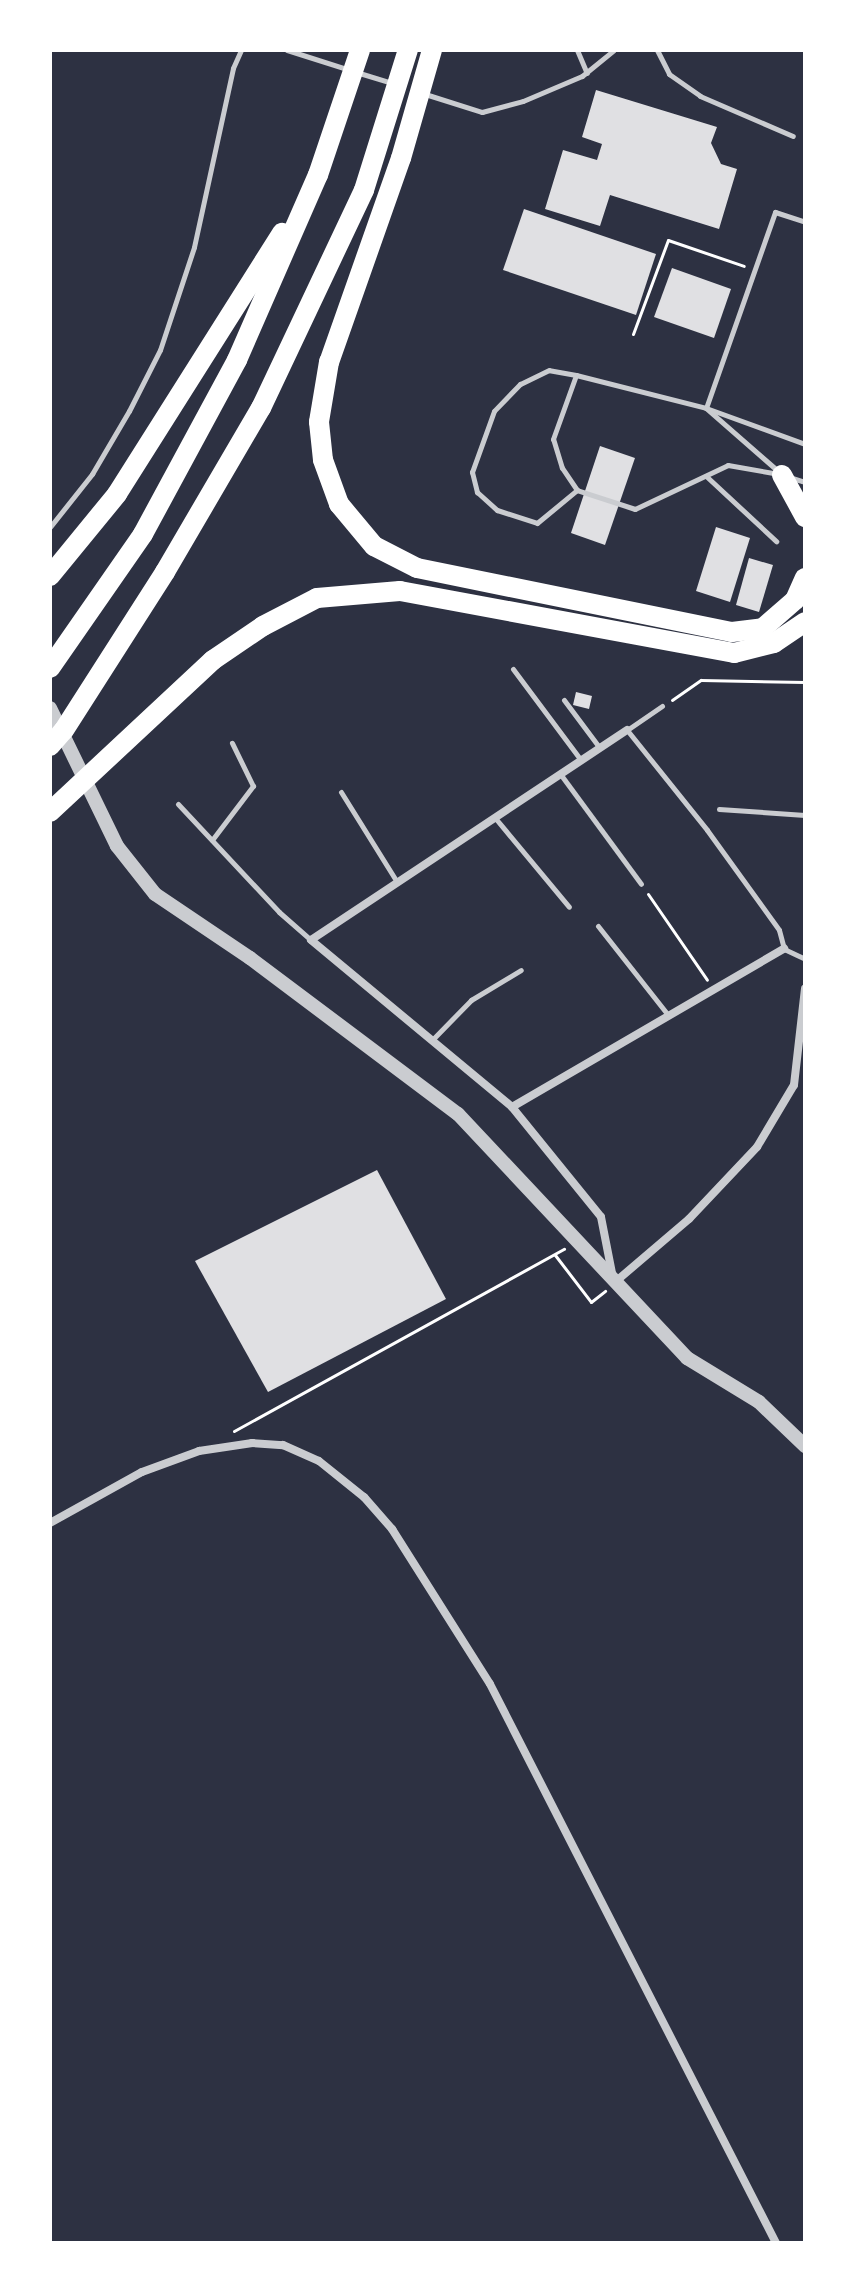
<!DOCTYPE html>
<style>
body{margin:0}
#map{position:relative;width:855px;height:2293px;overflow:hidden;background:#2d3142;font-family:"Alegreya Sans",sans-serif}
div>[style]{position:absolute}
.building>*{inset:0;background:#e0e0e3}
.path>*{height:3px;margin:-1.5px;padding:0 1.5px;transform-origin:1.5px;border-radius:1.5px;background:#fff}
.service>*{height:5px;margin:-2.5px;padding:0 2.5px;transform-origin:2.5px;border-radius:2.5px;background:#caccd0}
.minor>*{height:8px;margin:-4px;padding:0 4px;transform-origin:4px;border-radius:4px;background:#caccd0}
.tertiary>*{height:14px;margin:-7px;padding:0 7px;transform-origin:7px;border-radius:7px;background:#caccd0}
.motorway>*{height:20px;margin:-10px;padding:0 10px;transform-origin:10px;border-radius:10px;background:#fff}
span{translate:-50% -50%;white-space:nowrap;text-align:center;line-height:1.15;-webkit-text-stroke:7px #fff;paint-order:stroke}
.frame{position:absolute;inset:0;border:52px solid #fff;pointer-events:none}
</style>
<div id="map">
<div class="building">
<i style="clip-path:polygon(596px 90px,717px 127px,711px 143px,721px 164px,737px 169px,719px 229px,610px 195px,600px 226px,545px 209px,563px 150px,597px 160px,602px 144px,582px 137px)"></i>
<i style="clip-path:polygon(524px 209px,656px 254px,636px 315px,503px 270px)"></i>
<i style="clip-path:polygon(672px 268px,731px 289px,714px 338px,654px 317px)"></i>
<i style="clip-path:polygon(600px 446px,635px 458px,605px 545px,571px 533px)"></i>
<i style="clip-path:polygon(716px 527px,750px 538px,730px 602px,696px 591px)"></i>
<i style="clip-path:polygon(749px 558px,773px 565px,759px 612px,736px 605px)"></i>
<i style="clip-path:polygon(576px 692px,592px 696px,589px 709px,573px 705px)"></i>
<i style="clip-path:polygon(377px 1170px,446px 1299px,268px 1392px,195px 1261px)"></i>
</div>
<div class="path">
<i style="left:633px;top:334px;width:100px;rotate:-69.6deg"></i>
<i style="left:668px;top:240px;width:80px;rotate:18.9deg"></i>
<i style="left:672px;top:700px;width:35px;rotate:-35deg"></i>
<i style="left:701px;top:680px;width:104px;rotate:1.1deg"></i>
<i style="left:648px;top:894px;width:104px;rotate:55.5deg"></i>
<i style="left:555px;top:1255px;width:59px;rotate:52.5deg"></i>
<i style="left:591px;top:1302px;width:18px;rotate:-38deg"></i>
<i style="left:234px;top:1431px;width:377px;rotate:-28.9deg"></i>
</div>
<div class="service">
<i style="left:287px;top:50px;width:63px;rotate:17.6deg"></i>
<i style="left:577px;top:50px;width:25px;rotate:67deg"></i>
<i style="left:657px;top:50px;width:27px;rotate:63deg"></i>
<i style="left:669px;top:74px;width:38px;rotate:35deg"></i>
<i style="left:700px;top:96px;width:101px;rotate:23.3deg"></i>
<i style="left:356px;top:72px;width:39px;rotate:17deg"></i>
<i style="left:425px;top:94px;width:60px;rotate:17.5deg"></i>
<i style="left:482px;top:112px;width:42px;rotate:-15deg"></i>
<i style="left:523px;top:101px;width:64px;rotate:-23deg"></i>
<i style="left:582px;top:76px;width:41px;rotate:-39.1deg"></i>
<i style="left:576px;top:375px;width:27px;rotate:-170deg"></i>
<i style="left:549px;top:370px;width:32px;rotate:154deg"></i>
<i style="left:520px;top:384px;width:37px;rotate:134deg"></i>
<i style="left:494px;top:411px;width:65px;rotate:109.8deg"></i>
<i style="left:472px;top:472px;width:21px;rotate:76deg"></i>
<i style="left:477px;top:492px;width:27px;rotate:42deg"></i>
<i style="left:497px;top:510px;width:42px;rotate:18deg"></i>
<i style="left:537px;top:523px;width:52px;rotate:-39.5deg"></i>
<i style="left:778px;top:471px;width:96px;rotate:-138.8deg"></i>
<i style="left:706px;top:408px;width:208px;rotate:-70.6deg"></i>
<i style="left:775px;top:212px;width:32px;rotate:18deg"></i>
<i style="left:779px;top:474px;width:52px;rotate:-170deg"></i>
<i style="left:728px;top:465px;width:103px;rotate:154.7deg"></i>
<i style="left:635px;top:509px;width:61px;rotate:-161.9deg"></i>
<i style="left:577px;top:490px;width:27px;rotate:-124deg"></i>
<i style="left:562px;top:468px;width:30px;rotate:-107deg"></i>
<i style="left:553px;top:439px;width:68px;rotate:-70.2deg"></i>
<i style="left:576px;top:375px;width:134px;rotate:14.2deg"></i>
<i style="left:706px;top:408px;width:105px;rotate:20deg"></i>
<i style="left:706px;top:476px;width:96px;rotate:42.9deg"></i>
<i style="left:792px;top:478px;width:14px;rotate:17deg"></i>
<i style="left:50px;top:527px;width:68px;rotate:-51.6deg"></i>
<i style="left:92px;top:474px;width:73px;rotate:-59.6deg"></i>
<i style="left:129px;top:411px;width:68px;rotate:-63.1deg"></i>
<i style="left:160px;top:350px;width:108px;rotate:-71.7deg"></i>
<i style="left:194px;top:247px;width:183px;rotate:-77.7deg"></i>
<i style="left:233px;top:68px;width:20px;rotate:-66deg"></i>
<i style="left:513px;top:669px;width:112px;rotate:53.3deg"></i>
<i style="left:564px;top:700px;width:59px;rotate:53.3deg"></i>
<i style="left:662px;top:706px;width:42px;rotate:145.6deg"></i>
<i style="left:627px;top:730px;width:128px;rotate:51.3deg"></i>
<i style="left:707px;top:830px;width:123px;rotate:54.2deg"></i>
<i style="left:779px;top:930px;width:20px;rotate:75deg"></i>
<i style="left:784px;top:949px;width:23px;rotate:25deg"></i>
<i style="left:561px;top:775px;width:135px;rotate:53.7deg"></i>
<i style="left:341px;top:792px;width:106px;rotate:58.1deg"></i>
<i style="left:178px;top:804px;width:148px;rotate:46.9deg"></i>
<i style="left:279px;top:912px;width:43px;rotate:41.2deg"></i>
<i style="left:719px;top:809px;width:86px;rotate:4deg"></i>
<i style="left:496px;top:819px;width:114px;rotate:50.3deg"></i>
<i style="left:212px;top:840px;width:68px;rotate:-52.8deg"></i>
<i style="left:253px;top:786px;width:48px;rotate:-116deg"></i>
<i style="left:598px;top:926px;width:113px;rotate:51.8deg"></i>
<i style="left:432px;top:1040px;width:56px;rotate:-45.7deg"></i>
<i style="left:471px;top:1000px;width:58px;rotate:-31deg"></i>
</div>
<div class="minor">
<i style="left:627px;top:730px;width:379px;rotate:146.4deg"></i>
<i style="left:311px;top:940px;width:261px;rotate:39.7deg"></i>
<i style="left:512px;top:1107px;width:141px;rotate:51deg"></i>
<i style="left:601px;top:1217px;width:67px;rotate:78.9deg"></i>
<i style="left:614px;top:1283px;width:99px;rotate:-40.5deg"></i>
<i style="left:689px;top:1219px;width:99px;rotate:-46.6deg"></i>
<i style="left:757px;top:1147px;width:72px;rotate:-59.2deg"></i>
<i style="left:794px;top:1085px;width:97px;rotate:-83.5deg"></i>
<i style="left:512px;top:1107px;width:315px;rotate:-30.2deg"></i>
<i style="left:50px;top:1523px;width:105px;rotate:-29deg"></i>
<i style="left:142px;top:1472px;width:61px;rotate:-20.2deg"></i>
<i style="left:199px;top:1451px;width:54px;rotate:-8.6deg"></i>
<i style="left:252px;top:1443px;width:31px;rotate:4deg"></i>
<i style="left:283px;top:1445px;width:39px;rotate:24deg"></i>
<i style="left:319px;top:1461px;width:58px;rotate:38.7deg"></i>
<i style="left:364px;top:1497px;width:43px;rotate:48.8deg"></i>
<i style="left:392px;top:1529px;width:183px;rotate:57.7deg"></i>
<i style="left:490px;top:1684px;width:628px;rotate:62.9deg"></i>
</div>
<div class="tertiary">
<i style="left:50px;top:708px;width:153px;rotate:64.1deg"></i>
<i style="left:117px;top:846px;width:61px;rotate:51.6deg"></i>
<i style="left:155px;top:894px;width:115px;rotate:34deg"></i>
<i style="left:250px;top:958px;width:260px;rotate:36.9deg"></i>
<i style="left:458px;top:1114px;width:335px;rotate:46.8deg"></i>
<i style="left:687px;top:1358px;width:84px;rotate:31.4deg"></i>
<i style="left:759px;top:1402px;width:64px;rotate:43.7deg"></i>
</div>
<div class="motorway">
<i style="left:432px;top:50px;width:112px;rotate:106deg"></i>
<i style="left:401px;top:158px;width:216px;rotate:109.4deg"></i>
<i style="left:329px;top:362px;width:61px;rotate:99.5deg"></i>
<i style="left:319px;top:422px;width:38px;rotate:84deg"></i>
<i style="left:323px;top:460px;width:47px;rotate:70deg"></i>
<i style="left:339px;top:504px;width:55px;rotate:50.2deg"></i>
<i style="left:374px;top:546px;width:48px;rotate:27.1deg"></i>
<i style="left:417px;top:568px;width:321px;rotate:11.5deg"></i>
<i style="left:732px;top:632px;width:31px;rotate:-7deg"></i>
<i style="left:763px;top:628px;width:43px;rotate:-41.2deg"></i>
<i style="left:795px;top:600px;width:24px;rotate:-66deg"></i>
<i style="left:782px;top:475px;width:48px;rotate:61.3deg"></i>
<i style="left:50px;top:576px;width:106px;rotate:-50.7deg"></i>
<i style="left:117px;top:494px;width:309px;rotate:-57.7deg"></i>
<i style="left:50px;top:668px;width:163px;rotate:-55.2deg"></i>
<i style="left:143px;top:534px;width:198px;rotate:-61.6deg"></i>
<i style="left:237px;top:360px;width:202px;rotate:-66.4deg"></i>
<i style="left:318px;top:175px;width:132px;rotate:-71.4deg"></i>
<i style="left:50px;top:746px;width:21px;rotate:-49deg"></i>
<i style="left:64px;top:730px;width:188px;rotate:-57.4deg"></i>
<i style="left:165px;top:572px;width:190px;rotate:-59.7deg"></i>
<i style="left:261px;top:408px;width:241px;rotate:-64.7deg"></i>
<i style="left:364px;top:190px;width:147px;rotate:-72.6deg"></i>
<i style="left:50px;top:812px;width:223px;rotate:-43deg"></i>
<i style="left:213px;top:660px;width:60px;rotate:-34.2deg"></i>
<i style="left:263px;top:626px;width:61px;rotate:-27.4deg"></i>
<i style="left:317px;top:598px;width:83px;rotate:-4.8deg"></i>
<i style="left:400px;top:591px;width:340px;rotate:10.5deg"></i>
<i style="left:734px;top:653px;width:41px;rotate:-14deg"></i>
<i style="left:774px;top:643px;width:37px;rotate:-34deg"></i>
</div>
<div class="frame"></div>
</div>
